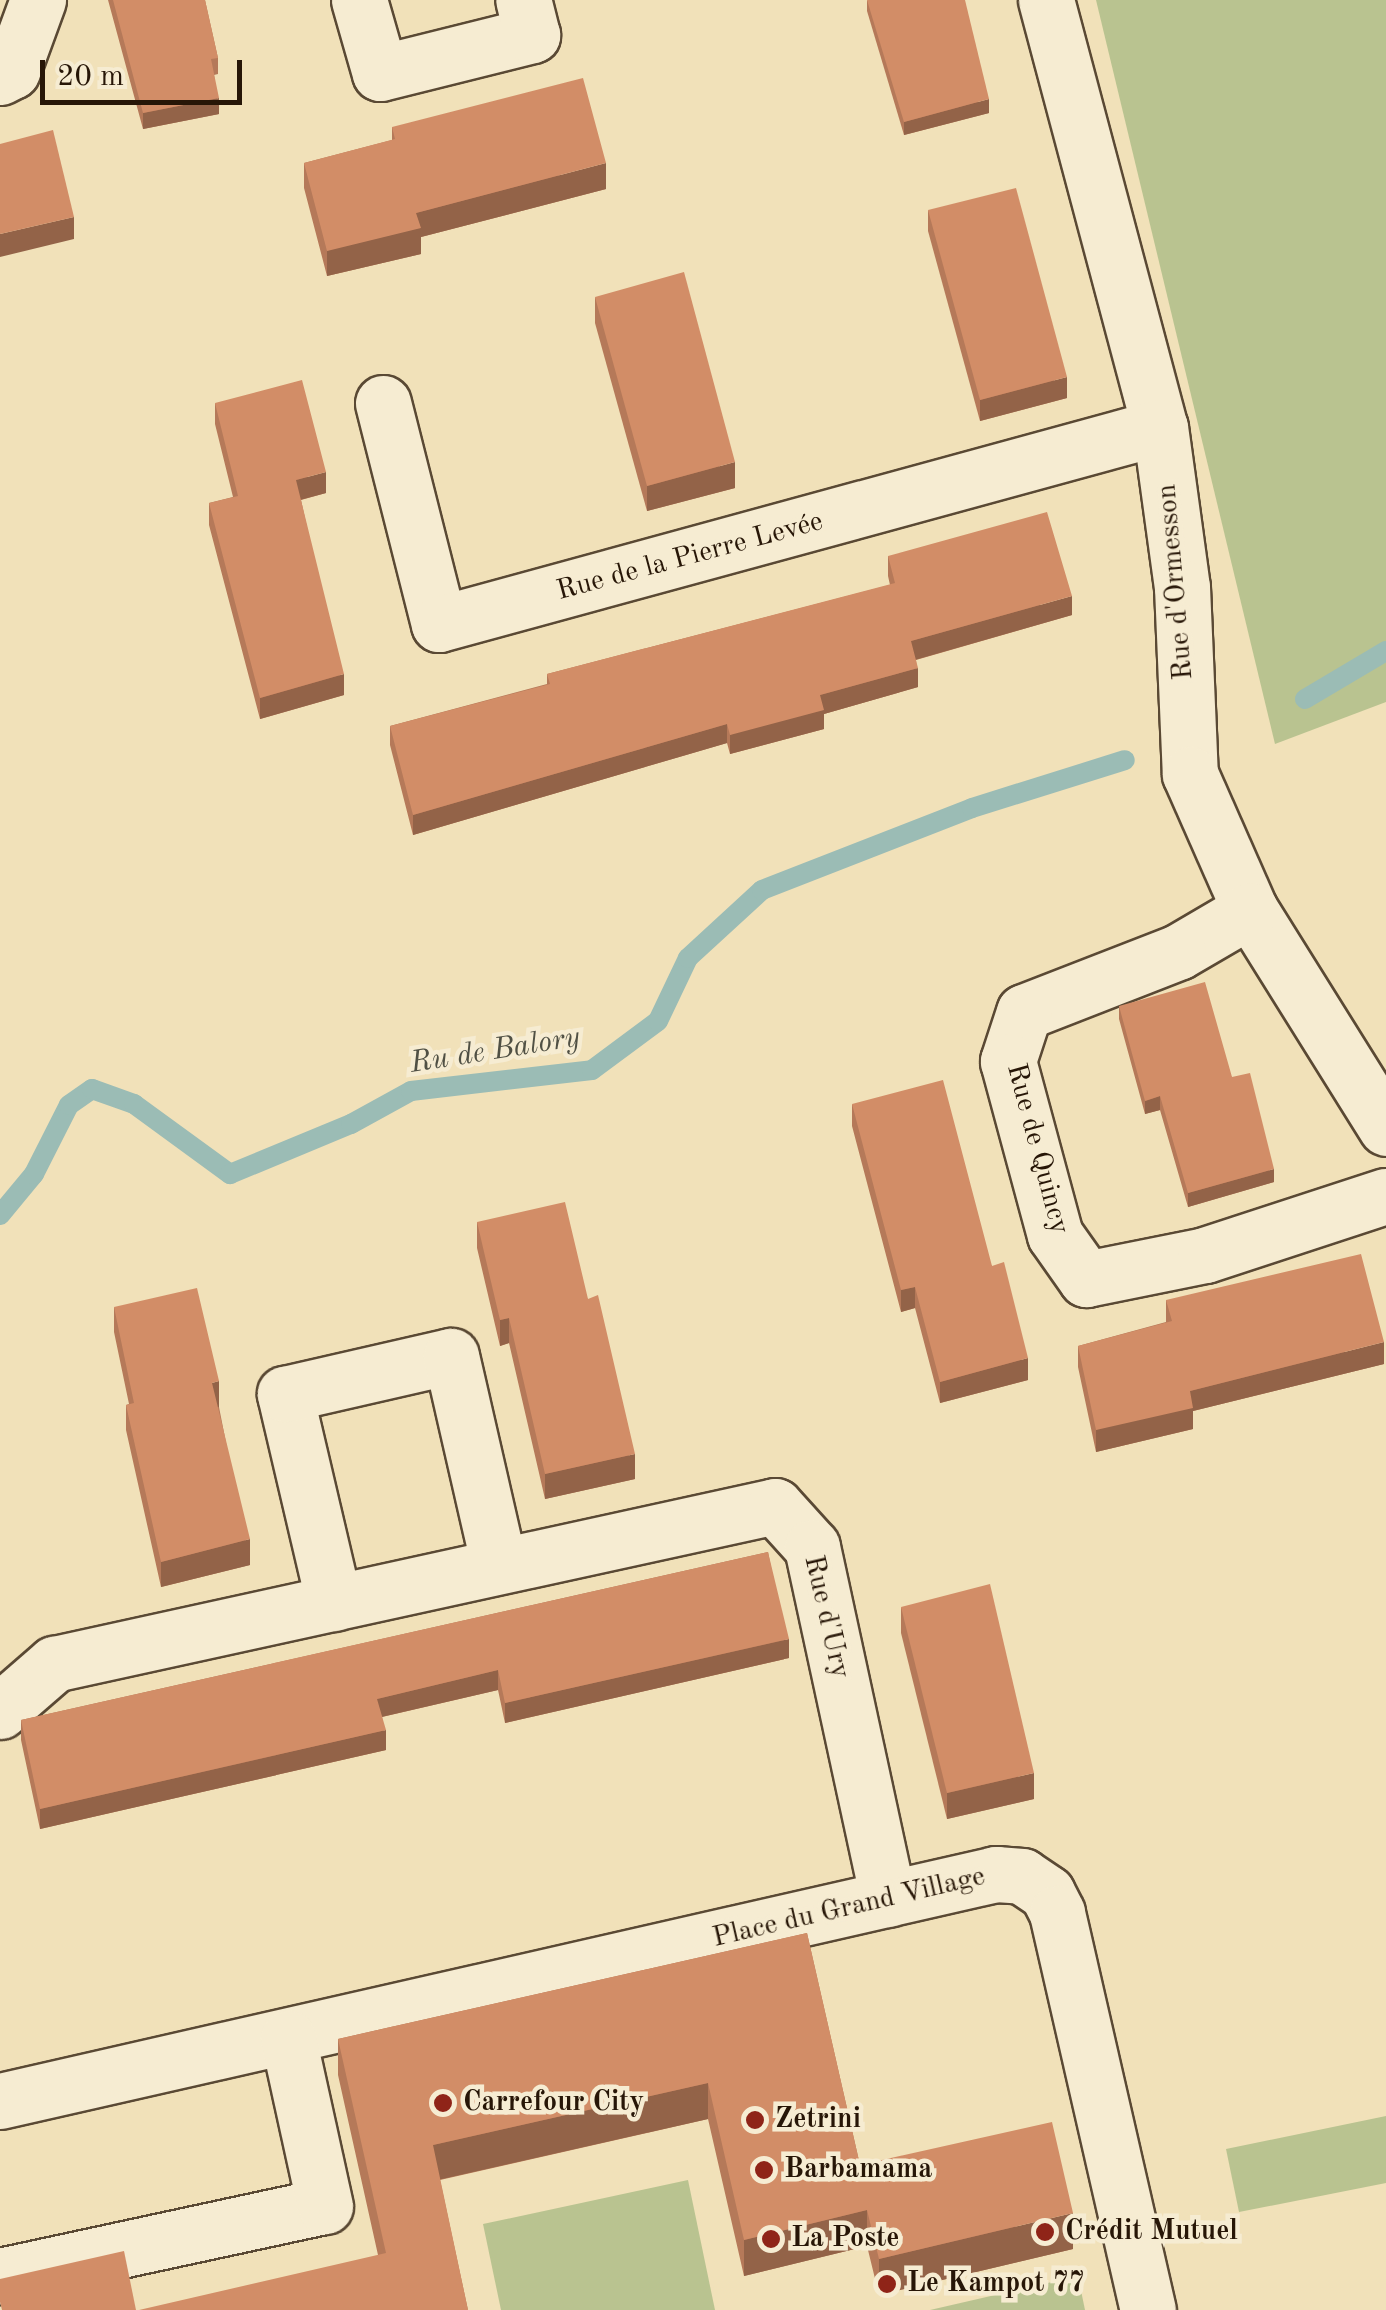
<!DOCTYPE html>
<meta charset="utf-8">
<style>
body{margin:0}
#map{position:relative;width:1386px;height:2310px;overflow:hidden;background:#f1e1b9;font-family:"Old Standard TT",serif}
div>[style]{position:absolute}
.green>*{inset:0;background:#b9c390}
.stream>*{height:20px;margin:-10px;padding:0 10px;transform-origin:10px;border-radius:10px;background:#9bbcb5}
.roads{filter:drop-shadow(2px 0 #5a4934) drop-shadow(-2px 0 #5a4934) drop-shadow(0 2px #5a4934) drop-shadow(0 -2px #5a4934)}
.minor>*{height:55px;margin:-27.5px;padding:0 27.5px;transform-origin:27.5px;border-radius:27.5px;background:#f6ecd2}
.wall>*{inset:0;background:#b57959}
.shaded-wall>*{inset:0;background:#936348}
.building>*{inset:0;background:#d28d67}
.dots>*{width:28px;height:28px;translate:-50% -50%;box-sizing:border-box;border:5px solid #f6ecd2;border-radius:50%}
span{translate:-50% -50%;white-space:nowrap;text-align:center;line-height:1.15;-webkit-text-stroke:9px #f6ecd2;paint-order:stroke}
.street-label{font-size:28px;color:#271607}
.poi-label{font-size:28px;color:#271607;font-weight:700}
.left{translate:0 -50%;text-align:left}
.water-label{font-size:30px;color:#505044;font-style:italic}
.scale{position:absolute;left:40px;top:60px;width:202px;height:45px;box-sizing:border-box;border:5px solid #271607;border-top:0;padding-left:12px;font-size:30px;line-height:35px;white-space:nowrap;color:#271607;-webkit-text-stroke:8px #f6ecd2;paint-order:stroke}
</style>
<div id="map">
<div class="green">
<i style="clip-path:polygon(1096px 0,1386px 0,1386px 702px,1275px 744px)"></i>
<i style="clip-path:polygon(1386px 2116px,1386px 2183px,1239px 2212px,1226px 2149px)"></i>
<i style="clip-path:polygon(688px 2180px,715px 2310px,501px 2310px,483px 2224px)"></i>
<i style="clip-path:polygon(1078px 2276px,1085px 2310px,930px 2310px)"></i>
</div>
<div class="stream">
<i style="left:1305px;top:699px;width:94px;rotate:-30.7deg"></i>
<i style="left:0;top:1215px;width:53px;rotate:-50.3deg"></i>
<i style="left:34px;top:1174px;width:77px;rotate:-63.1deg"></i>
<i style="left:69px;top:1105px;width:28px;rotate:-35deg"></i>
<i style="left:92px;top:1089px;width:45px;rotate:19.7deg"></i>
<i style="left:134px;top:1104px;width:119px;rotate:36.1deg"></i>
<i style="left:230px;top:1174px;width:131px;rotate:-22.5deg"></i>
<i style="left:351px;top:1124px;width:68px;rotate:-28.8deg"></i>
<i style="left:411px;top:1091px;width:182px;rotate:-6.6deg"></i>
<i style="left:592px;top:1070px;width:82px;rotate:-36.6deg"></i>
<i style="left:658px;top:1021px;width:70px;rotate:-64.5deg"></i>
<i style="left:688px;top:958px;width:100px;rotate:-42.6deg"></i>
<i style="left:762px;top:890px;width:225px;rotate:-21.3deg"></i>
<i style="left:972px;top:808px;width:160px;rotate:-17.4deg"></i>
</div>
<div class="roads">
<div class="minor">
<i style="left:359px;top:0;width:76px;rotate:74deg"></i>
<i style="left:380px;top:73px;width:157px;rotate:-14deg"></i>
<i style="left:532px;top:35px;width:36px;rotate:-104deg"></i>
<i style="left:1046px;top:0;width:442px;rotate:75.1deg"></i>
<i style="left:1160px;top:427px;width:162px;rotate:82.2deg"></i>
<i style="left:1182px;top:587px;width:187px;rotate:87.6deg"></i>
<i style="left:1190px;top:774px;width:149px;rotate:66.2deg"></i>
<i style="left:1250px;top:910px;width:257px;rotate:58deg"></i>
<i style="left:0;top:77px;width:13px;rotate:-27deg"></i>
<i style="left:12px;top:71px;width:76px;rotate:-69.9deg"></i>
<i style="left:383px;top:403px;width:228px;rotate:75.8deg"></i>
<i style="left:439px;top:624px;width:747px;rotate:-15.28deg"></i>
<i style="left:1250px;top:910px;width:83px;rotate:149.7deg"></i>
<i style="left:1178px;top:952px;width:165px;rotate:158.7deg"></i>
<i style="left:1024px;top:1012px;width:52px;rotate:108.1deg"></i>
<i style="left:1008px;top:1061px;width:180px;rotate:74.9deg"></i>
<i style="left:1055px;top:1235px;width:54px;rotate:54.8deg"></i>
<i style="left:1086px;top:1279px;width:121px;rotate:-11.4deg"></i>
<i style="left:1205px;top:1255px;width:190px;rotate:-18.1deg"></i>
<i style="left:334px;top:1603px;width:215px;rotate:-103.2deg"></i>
<i style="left:285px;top:1394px;width:170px;rotate:-12.9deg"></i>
<i style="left:451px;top:1356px;width:215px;rotate:77.1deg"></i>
<i style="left:0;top:1711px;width:72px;rotate:-41deg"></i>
<i style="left:54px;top:1664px;width:738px;rotate:-12.36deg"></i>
<i style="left:775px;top:1506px;width:55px;rotate:47.9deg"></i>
<i style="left:812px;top:1547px;width:360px;rotate:77.8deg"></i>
<i style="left:0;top:2101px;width:1022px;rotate:-12.84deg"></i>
<i style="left:996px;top:1874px;width:26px;rotate:4deg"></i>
<i style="left:1022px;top:1876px;width:30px;rotate:34deg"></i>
<i style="left:1047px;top:1893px;width:22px;rotate:63deg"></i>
<i style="left:1057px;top:1913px;width:407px;rotate:77.1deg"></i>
<i style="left:0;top:2276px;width:332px;rotate:-12.2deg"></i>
<i style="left:325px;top:2206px;width:172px;rotate:-102.4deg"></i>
</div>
</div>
<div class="wall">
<i style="clip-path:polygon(108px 0,205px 0,218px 58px,218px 74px,214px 75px,219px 114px,143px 129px)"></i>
<i style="clip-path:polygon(867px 0,989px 113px,904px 135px,867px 11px)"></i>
<i style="clip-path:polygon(392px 127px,606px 189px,421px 237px,421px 254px,327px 276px,304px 188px,304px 163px,392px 140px)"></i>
<i style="clip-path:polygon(928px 210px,1067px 398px,980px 421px,928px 231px)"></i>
<i style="clip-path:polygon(595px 297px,735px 488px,647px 511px,595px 323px)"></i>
<i style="clip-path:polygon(215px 403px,326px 493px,301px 500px,344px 695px,260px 719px,209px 525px,209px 503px,233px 497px,215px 424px)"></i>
<i style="clip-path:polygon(888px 556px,1072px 615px,916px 660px,918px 687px,824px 714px,824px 729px,730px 754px,727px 743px,413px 835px,390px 745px,390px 726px,547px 684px,547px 674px,890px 585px,888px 576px)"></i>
<i style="clip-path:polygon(1119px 1006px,1232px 1077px,1274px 1182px,1188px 1207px,1160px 1110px,1145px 1114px,1119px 1019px)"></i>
<i style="clip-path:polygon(852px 1104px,992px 1266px,1028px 1380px,940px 1403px,915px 1308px,901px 1312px,852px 1126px)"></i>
<i style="clip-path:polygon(477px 1222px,588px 1299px,635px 1479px,545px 1499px,509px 1343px,500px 1346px,477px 1248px)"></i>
<i style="clip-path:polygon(1166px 1300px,1384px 1364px,1193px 1411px,1193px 1429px,1096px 1452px,1078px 1367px,1078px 1346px,1166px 1322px)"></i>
<i style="clip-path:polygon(114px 1307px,219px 1407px,250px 1565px,161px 1587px,126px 1430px,126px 1405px,129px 1404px,114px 1332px)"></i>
<i style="clip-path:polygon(768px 1552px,789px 1658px,505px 1723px,498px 1690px,382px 1717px,386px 1750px,40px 1829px,21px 1740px,21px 1720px)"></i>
<i style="clip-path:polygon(901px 1607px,1034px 1799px,947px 1819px,901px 1633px)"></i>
<i style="clip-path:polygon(807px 1933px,860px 2165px,1073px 2249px,879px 2295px,867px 2246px,744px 2276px,708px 2119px,440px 2180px,468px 2310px,378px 2255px,338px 2075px,338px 2039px)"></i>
</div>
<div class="shaded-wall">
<i style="clip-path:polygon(219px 98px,219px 114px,143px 129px,143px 113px)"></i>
<i style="clip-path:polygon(989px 99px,989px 113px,904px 135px,904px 122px)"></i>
<i style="clip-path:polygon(606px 163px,606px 189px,421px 237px,421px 254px,327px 276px,327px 251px,416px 213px)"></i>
<i style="clip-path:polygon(74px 217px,74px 239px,0 257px,0 234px)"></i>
<i style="clip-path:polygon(1067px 377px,1067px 398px,980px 421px,980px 400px)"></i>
<i style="clip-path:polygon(735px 462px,735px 488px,647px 511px,647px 486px)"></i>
<i style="clip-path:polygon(326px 472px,326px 493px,296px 501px,296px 480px)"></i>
<i style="clip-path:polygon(1072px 596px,1072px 615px,911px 661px,911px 641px)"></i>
<i style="clip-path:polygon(918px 668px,918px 687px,824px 714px,824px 729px,730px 754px,730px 735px,820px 695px)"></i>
<i style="clip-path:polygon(344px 674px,344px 695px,260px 719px,260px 698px)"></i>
<i style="clip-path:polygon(727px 724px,727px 743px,413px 835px,413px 815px)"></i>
<i style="clip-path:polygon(1160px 1096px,1160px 1110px,1145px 1114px,1145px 1101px)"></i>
<i style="clip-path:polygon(1274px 1169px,1274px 1182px,1188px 1207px,1188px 1193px)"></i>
<i style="clip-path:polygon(915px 1287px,915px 1308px,901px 1312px,901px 1290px)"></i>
<i style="clip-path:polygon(509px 1318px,509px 1343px,500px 1346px,500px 1320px)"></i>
<i style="clip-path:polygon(1384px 1342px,1384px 1364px,1193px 1411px,1193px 1429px,1096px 1452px,1096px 1430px,1190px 1391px)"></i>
<i style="clip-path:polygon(1028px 1358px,1028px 1380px,940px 1403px,940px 1382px)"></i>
<i style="clip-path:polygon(219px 1381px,219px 1407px,212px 1409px,212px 1383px)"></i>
<i style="clip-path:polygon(635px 1454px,635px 1479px,545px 1499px,545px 1474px)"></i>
<i style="clip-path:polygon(250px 1539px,250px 1565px,161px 1587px,161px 1562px)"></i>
<i style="clip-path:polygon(789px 1639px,789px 1658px,505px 1723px,505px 1703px)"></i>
<i style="clip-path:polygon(498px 1670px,498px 1690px,377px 1718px,377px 1699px)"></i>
<i style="clip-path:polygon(386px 1730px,386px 1750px,40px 1829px,40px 1809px)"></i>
<i style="clip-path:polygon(1034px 1773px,1034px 1799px,947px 1819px,947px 1793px)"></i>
<i style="clip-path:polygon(708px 2083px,708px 2119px,433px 2181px,433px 2145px)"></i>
<i style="clip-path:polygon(867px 2210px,867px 2246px,744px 2276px,744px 2240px)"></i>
<i style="clip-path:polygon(1073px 2213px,1073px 2249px,879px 2295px,879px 2259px)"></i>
</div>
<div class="building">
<i style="clip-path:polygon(113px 0,205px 0,218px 58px,211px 59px,219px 98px,143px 113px)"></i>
<i style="clip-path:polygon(867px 0,965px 0,989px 99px,904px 122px)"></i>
<i style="clip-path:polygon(583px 78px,606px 163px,416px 213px,421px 228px,327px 251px,304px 163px,395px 139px,392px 127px)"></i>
<i style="clip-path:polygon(53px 130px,74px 217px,0 234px,0 144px)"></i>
<i style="clip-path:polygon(1016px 188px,1067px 377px,980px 400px,928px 210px)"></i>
<i style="clip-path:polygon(684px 272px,735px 462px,647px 486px,595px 297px)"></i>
<i style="clip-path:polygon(302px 380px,326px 472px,296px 480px,344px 674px,260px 698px,209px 503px,238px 496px,215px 403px)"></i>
<i style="clip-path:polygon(1047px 512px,1072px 596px,911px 641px,918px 668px,820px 695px,824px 710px,730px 735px,727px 724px,413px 815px,390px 726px,550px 684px,547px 674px,895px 583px,888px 556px)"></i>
<i style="clip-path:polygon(1205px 982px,1232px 1077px,1250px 1073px,1274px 1169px,1188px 1193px,1160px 1096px,1145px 1101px,1119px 1006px)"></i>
<i style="clip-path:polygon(943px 1080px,992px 1266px,1004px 1262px,1028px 1358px,940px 1382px,915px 1287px,901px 1290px,852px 1104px)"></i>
<i style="clip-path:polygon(565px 1202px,588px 1299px,598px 1295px,635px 1454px,545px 1474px,509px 1318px,500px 1320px,477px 1222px)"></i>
<i style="clip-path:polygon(1361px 1254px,1384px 1342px,1190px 1391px,1193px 1408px,1096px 1430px,1078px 1346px,1172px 1321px,1166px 1300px)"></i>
<i style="clip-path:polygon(197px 1288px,219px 1381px,212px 1383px,250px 1539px,161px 1562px,126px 1405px,134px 1403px,114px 1307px)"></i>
<i style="clip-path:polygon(768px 1552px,789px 1639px,505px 1703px,498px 1670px,377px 1699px,386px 1730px,40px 1809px,21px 1720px)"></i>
<i style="clip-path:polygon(990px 1584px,1034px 1773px,947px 1793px,901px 1607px)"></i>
<i style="clip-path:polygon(807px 1933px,860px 2165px,1052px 2122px,1073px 2213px,879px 2259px,867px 2210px,744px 2240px,708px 2083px,433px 2145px,468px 2310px,139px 2310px,386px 2253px,338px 2039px)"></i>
<i style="clip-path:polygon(124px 2251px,136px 2310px,2px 2310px,0 2302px,0 2279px)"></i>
</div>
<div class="dots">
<i style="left:443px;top:2103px;background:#8f2418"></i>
<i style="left:755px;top:2120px;background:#8f2418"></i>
<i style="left:764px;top:2170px;background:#8f2418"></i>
<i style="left:1045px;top:2232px;background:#8f2418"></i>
<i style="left:771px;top:2239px;background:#8f2418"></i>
<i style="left:887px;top:2284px;background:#8f2418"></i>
</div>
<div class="street-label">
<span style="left:690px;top:557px;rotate:-15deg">Rue de la Pierre Levée</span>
<span style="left:1176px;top:582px;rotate:-95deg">Rue d'Ormesson</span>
<span style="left:1037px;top:1149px;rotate:75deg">Rue de Quincy</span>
<span style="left:826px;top:1617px;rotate:77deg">Rue d'Ury</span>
<span style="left:849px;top:1908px;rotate:-13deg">Place du Grand Village</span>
</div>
<div class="poi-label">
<span class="left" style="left:463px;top:2103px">Carrefour City</span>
<span class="left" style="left:775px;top:2120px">Zetrini</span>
<span class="left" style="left:784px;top:2170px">Barbamama</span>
<span class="left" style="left:1065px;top:2232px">Crédit Mutuel</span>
<span class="left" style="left:791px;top:2239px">La Poste</span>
<span class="left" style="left:907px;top:2284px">Le Kampot 77</span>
</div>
<div class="water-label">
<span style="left:495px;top:1051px;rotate:-9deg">Ru de Balory</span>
</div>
<div class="scale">20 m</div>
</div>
